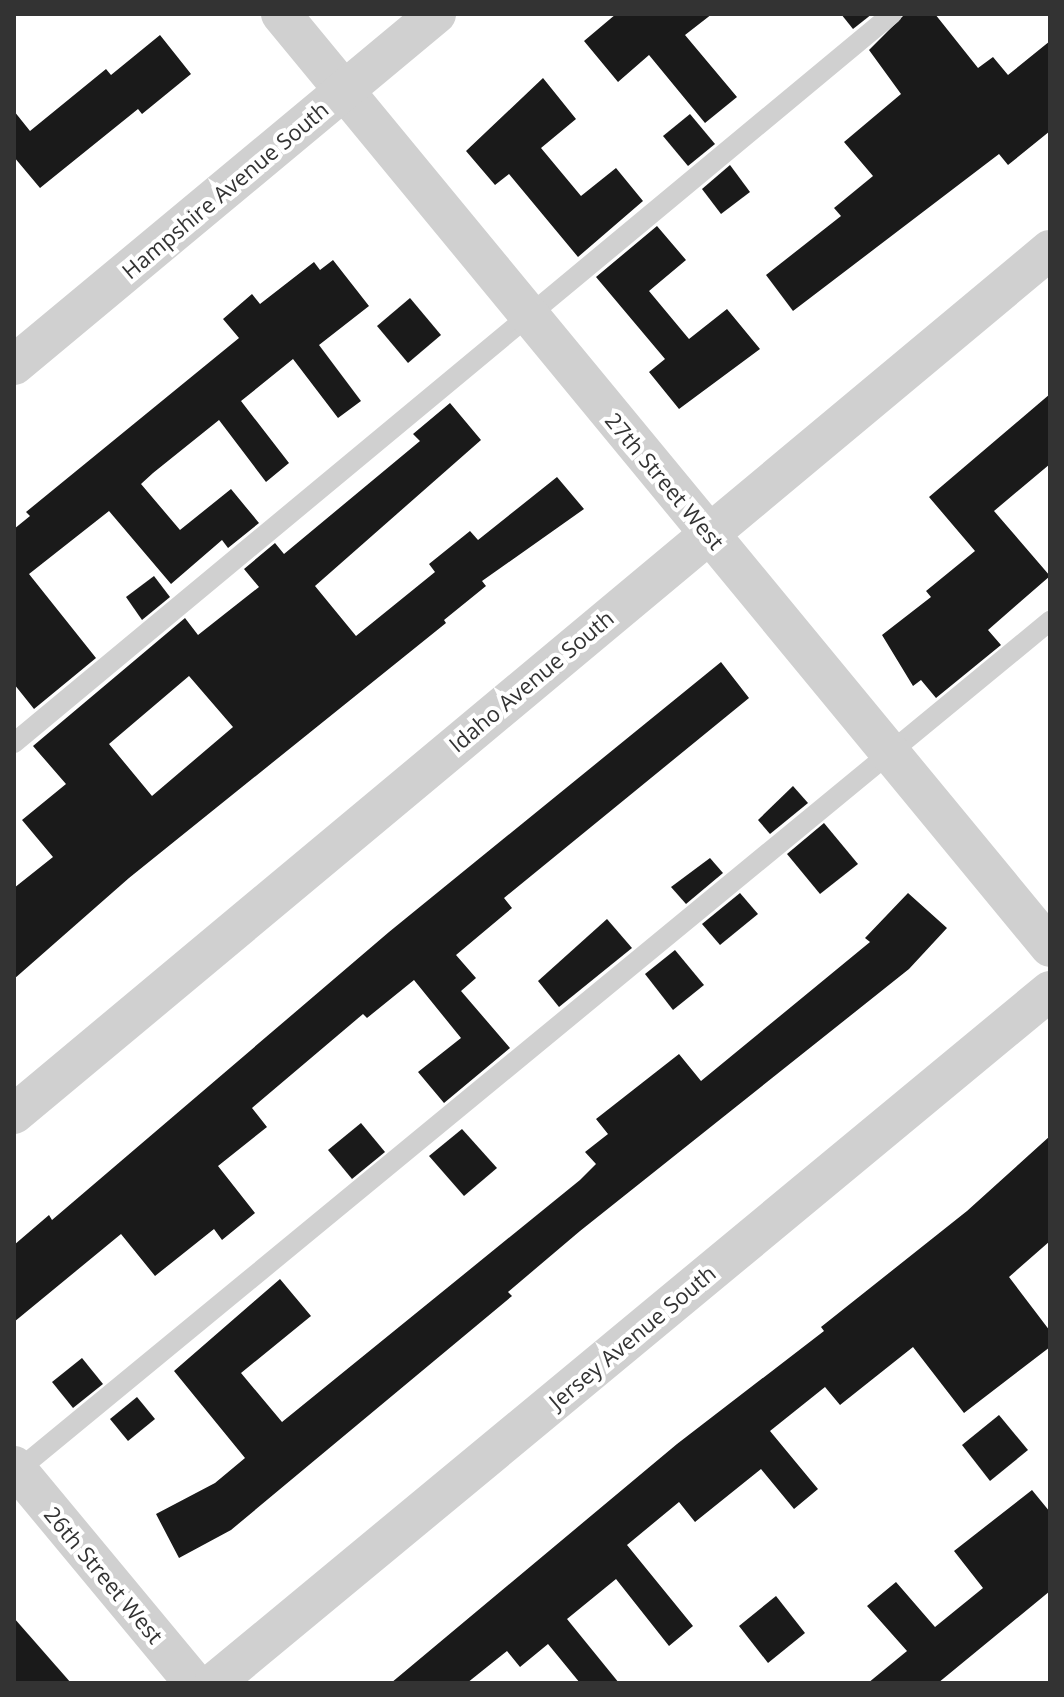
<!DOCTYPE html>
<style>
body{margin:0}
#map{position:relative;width:1064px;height:1697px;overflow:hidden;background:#fff;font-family:"Open Sans",sans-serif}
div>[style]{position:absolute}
.building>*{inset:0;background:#1a1a1a}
.lane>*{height:20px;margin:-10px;padding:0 10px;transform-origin:10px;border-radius:10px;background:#d0d0d0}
.street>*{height:40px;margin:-20px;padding:0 20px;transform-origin:20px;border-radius:20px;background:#d0d0d0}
span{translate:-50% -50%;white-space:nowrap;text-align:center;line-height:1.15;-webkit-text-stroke:8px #fff;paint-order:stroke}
.street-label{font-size:22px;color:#333}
.frame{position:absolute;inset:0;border:16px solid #333;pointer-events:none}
</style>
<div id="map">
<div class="building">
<i style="clip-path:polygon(616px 14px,712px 14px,685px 35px,737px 97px,705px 123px,649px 55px,618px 82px,584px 41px)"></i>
<i style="clip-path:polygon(841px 14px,872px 14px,853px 29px)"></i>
<i style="clip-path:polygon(905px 14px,935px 14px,978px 68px,993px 57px,1008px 75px,1050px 41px,1050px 131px,1008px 165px,999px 154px,793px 311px,766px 275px,841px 216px,834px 208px,873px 176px,844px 142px,901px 94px,869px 50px)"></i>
<i style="clip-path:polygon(160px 35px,191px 74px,142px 114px,138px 109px,40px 188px,14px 157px,14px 111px,30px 131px,106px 69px,111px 75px)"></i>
<i style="clip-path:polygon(543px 78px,576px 119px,541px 148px,581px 196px,616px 168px,643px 201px,578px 257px,509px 174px,495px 185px,466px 151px)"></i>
<i style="clip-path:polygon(690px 114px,715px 144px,688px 166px,663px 136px)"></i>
<i style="clip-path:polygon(730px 165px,750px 192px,721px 214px,702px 189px)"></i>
<i style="clip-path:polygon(657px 226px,686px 260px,649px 291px,689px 339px,727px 309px,760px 349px,679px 409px,649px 372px,665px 359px,596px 277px)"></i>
<i style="clip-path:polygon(333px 260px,369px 306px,319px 345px,361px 401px,338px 418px,293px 359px,241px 401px,289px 463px,266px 482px,219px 420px,153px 473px,141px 484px,180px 530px,231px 489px,259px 523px,228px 548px,222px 540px,171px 584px,109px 511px,29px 574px,96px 658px,34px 709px,14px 684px,14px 529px,30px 516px,26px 512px,239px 338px,223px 319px,252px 294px,260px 304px,314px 262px,320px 270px)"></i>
<i style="clip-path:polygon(410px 298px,441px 335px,408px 363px,377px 326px)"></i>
<i style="clip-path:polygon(1050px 394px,1050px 464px,994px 511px,1050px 576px,988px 630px,1001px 645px,936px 698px,921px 680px,913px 686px,882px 635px,931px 597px,926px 591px,975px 551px,929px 497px)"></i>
<i style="clip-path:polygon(evenodd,450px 403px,481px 440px,315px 586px,356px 636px,435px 572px,429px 564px,470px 531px,478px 540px,557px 477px,584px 509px,482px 581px,486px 586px,444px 620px,446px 623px,129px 878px,14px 979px,14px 888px,53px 857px,22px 820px,66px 784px,33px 746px,185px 618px,198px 635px,259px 587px,244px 569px,275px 543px,284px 554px,420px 441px,413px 434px,450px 403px,189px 676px,233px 727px,152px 796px,109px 744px,189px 676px)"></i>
<i style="clip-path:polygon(154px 576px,170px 597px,142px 620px,126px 597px)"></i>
<i style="clip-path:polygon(721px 662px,749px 698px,504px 898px,512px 908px,456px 955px,476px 978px,461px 991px,510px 1048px,444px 1103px,418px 1072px,461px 1038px,414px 980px,367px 1018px,363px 1014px,252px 1108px,267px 1127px,218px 1166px,255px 1213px,222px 1240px,214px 1229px,155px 1276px,121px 1234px,14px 1322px,14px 1245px,49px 1215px,52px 1220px,389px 932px)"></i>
<i style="clip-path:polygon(793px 786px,808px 803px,770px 834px,758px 820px)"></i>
<i style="clip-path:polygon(824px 823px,858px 864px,820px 894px,787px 854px)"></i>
<i style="clip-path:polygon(710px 858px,723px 873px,686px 904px,671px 887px)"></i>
<i style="clip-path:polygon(740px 893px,758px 914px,720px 945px,702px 924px)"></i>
<i style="clip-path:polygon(908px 893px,947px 928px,909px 969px,580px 1231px,508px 1292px,512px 1296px,231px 1530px,179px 1558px,156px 1514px,215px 1483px,245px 1458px,174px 1371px,280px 1279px,311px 1316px,241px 1373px,282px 1422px,580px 1180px,596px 1164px,585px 1152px,608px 1134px,596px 1119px,679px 1054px,701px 1081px,870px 942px,865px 938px)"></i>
<i style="clip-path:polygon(607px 919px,632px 948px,559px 1007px,538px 981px)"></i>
<i style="clip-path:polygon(675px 950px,704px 985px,673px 1010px,645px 974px)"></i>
<i style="clip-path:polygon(361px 1123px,385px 1152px,352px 1179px,328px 1150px)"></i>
<i style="clip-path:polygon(462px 1129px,497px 1168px,464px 1196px,429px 1156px)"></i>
<i style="clip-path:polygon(1050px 1136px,1050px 1241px,1009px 1277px,1050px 1331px,1050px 1347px,964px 1413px,913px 1347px,840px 1405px,825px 1387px,770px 1431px,818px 1489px,794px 1509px,761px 1469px,695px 1522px,679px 1502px,627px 1545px,693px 1626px,669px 1646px,616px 1579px,567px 1619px,619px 1683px,580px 1683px,548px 1644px,520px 1667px,507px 1651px,467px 1683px,391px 1683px,677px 1444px,824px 1331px,821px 1327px,967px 1211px)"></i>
<i style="clip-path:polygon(82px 1358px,103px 1384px,73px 1408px,52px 1382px)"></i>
<i style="clip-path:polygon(137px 1397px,155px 1419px,128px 1441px,110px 1419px)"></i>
<i style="clip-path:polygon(999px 1415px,1028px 1450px,990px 1481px,962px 1445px)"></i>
<i style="clip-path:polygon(1032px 1490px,1050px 1512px,1050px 1591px,938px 1683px,868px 1683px,907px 1651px,867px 1606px,896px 1582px,935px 1627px,983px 1588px,954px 1551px)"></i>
<i style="clip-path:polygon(776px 1596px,805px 1633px,768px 1663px,739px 1626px)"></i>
<i style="clip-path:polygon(14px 1618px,71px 1683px,14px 1683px)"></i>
</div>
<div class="lane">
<i style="left:14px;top:743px;width:1141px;rotate:-39.7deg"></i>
<i style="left:17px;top:1471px;width:1338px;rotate:-39.45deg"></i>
</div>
<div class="street">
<i style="left:281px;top:14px;width:1209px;rotate:50.5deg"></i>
<i style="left:14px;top:365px;width:549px;rotate:-39.75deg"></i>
<i style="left:14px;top:1114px;width:1349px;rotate:-39.83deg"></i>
<i style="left:14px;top:1466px;width:282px;rotate:50.3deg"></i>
<i style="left:214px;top:1683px;width:1085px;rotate:-39.62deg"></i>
</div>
<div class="street-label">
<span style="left:225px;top:190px;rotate:-40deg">Hampshire Avenue South</span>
<span style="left:665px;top:481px;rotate:50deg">27th Street West</span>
<span style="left:531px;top:681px;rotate:-40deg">Idaho Avenue South</span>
<span style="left:632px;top:1337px;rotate:-40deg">Jersey Avenue South</span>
<span style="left:104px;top:1575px;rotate:50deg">26th Street West</span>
</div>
<div class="frame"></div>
</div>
